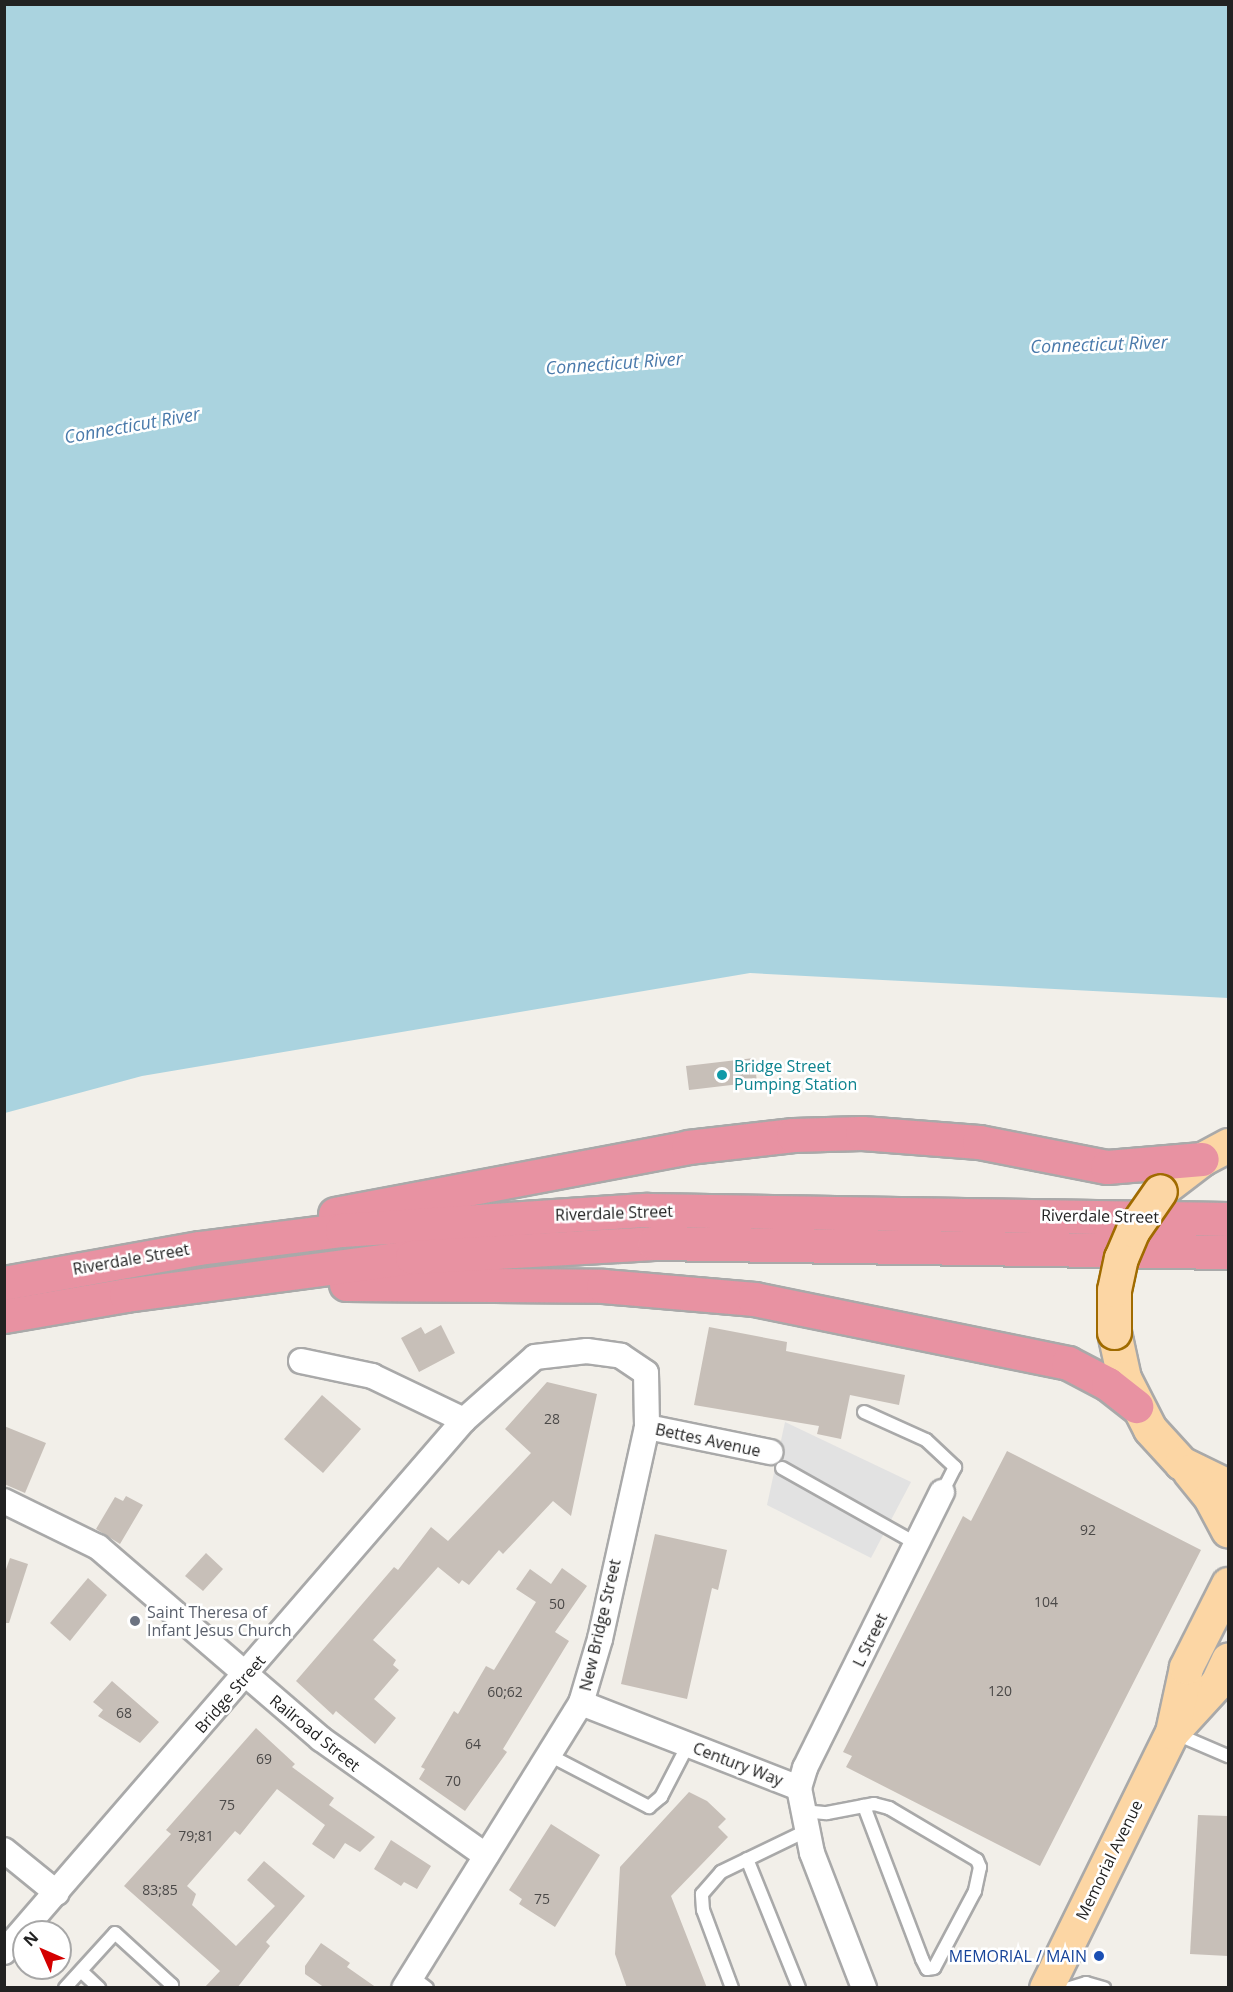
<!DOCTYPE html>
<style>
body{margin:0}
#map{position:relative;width:1233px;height:1992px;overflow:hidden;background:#f2efe9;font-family:"Open Sans",sans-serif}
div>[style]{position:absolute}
.parking>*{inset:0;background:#e2e2e2}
.water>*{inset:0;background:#aad3df}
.building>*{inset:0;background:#c7bfb8}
.roads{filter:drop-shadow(2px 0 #a9a9a9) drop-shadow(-2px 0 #a9a9a9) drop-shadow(0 2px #a9a9a9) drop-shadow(0 -2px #a9a9a9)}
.service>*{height:12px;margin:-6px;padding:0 6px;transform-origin:6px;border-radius:6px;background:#fff}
.minor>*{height:24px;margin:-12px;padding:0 12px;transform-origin:12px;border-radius:12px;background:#fff}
.primary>*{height:33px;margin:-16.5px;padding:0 16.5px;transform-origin:16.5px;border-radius:16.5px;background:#fcd6a4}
.motorway>*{height:33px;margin:-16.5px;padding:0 16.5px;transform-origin:16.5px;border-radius:16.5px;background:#e892a2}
.bridges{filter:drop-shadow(2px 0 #a06b00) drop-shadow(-2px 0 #a06b00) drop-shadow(0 2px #a06b00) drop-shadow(0 -2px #a06b00)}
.primary-bridge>*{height:33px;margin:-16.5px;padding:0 16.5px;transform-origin:16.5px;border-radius:16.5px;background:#fcd6a4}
.dots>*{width:16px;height:16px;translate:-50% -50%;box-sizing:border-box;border:3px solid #fff;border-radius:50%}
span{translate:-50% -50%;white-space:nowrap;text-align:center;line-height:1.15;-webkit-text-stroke:5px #fff;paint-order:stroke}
.number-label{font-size:14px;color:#4b4948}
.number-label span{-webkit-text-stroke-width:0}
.culture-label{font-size:16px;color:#0d838f}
.left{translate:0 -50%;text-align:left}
.street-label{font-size:16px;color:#222}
.worship-label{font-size:16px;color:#5b616d}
.transit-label{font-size:16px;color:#164399}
.right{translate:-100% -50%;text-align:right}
.water-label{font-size:18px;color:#4a7aab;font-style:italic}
.frame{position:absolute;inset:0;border:6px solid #222;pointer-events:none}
.north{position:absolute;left:12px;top:1920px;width:60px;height:60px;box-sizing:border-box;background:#fff;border:2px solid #a7a7a7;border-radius:50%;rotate:315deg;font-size:16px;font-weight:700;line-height:24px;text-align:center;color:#222}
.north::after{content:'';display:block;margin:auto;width:21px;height:27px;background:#d40000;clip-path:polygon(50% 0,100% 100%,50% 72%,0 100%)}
</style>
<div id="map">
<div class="parking">
<i style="clip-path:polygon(785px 1422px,911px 1482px,871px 1558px,767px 1505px)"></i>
</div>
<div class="water">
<i style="clip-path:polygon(5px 4px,1228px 5px,1228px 998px,750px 973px,142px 1076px,5px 1113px)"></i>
</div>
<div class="building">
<i style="clip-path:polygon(754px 1058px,757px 1082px,689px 1090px,686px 1066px)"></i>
<i style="clip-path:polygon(441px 1325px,455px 1353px,419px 1372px,401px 1338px,421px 1327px,425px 1334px)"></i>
<i style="clip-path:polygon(709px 1327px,787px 1342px,786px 1351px,905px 1375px,899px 1405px,850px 1395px,841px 1439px,817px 1434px,819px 1426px,694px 1405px)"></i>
<i style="clip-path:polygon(547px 1382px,597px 1394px,571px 1516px,553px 1501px,503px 1554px,499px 1550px,469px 1585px,462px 1580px,459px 1584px,438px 1567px,373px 1640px,396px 1660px,393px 1665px,399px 1670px,374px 1699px,396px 1718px,375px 1744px,336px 1711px,333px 1715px,296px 1681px,394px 1567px,398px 1570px,431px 1527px,448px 1541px,531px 1453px,505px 1429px)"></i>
<i style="clip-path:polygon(322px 1395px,361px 1429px,323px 1473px,284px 1439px)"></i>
<i style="clip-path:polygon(4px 1426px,46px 1443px,25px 1493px,4px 1484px)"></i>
<i style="clip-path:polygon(1007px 1451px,1201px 1550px,1040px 1866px,846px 1767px,852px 1756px,843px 1752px,963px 1516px,971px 1521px)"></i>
<i style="clip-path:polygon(126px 1496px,143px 1505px,120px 1544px,96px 1529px,115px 1497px,123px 1501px)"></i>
<i style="clip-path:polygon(655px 1534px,727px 1550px,718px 1590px,712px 1588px,687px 1699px,621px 1684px)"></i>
<i style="clip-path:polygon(206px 1553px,223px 1569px,203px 1591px,185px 1576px)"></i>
<i style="clip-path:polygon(10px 1558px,28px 1564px,9px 1623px,4px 1623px,4px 1575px)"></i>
<i style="clip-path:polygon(562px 1568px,587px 1586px,555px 1632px,569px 1641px,503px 1749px,507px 1752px,465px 1811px,419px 1779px,425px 1769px,421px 1767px,454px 1711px,458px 1714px,486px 1666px,494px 1670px,536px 1602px,516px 1589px,530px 1569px,551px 1584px)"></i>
<i style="clip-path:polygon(88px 1578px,107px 1595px,70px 1641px,50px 1623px)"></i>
<i style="clip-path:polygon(112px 1681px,159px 1722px,140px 1743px,98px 1716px,103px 1710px,93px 1702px)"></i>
<i style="clip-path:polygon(256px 1728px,295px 1764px,292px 1767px,334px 1798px,329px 1805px,375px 1837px,360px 1852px,345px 1843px,334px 1859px,312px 1844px,325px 1825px,277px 1789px,240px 1835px,235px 1831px,187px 1886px,196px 1894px,192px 1905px,236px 1946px,275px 1906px,247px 1880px,264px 1861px,305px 1896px,266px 1942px,270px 1946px,237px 1988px,204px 1988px,220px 1971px,124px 1886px,171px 1834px,166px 1830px)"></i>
<i style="clip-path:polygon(689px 1792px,707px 1801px,726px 1819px,718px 1827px,728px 1837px,671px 1896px,707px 1988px,627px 1988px,615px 1954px,620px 1867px)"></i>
<i style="clip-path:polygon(1198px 1815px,1228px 1816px,1228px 1956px,1190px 1954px)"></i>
<i style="clip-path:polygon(551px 1824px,600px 1855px,555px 1927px,519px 1904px,522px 1899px,509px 1890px)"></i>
<i style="clip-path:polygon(391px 1840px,431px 1866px,417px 1889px,404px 1882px,401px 1886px,374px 1869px)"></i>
<i style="clip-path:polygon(321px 1943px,350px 1963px,347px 1967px,377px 1988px,325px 1988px,305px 1974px,305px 1966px)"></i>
</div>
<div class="roads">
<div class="service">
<i style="left:864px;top:1412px;width:68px;rotate:24.3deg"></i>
<i style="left:926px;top:1440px;width:40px;rotate:43deg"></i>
<i style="left:955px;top:1467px;width:28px;rotate:117deg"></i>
<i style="left:782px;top:1468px;width:155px;rotate:29.4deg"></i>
<i style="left:1174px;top:1733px;width:59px;rotate:23.1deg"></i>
<i style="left:549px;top:1755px;width:113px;rotate:27.5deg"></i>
<i style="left:649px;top:1807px;width:16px;rotate:-40deg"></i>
<i style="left:661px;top:1797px;width:59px;rotate:-62.6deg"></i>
<i style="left:802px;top:1811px;width:25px;rotate:5deg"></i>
<i style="left:827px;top:1813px;width:48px;rotate:-10.8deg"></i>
<i style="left:874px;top:1804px;width:16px;rotate:15deg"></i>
<i style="left:889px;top:1808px;width:102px;rotate:30.6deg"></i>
<i style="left:977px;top:1860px;width:8px;rotate:67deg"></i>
<i style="left:980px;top:1867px;width:25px;rotate:102deg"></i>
<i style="left:975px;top:1891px;width:87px;rotate:118deg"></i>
<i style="left:934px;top:1968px;width:7px;rotate:172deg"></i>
<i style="left:927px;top:1969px;width:11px;rotate:-117deg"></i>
<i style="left:922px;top:1959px;width:164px;rotate:-110.8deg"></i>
<i style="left:747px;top:1859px;width:139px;rotate:68deg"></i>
<i style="left:81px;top:1971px;width:25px;rotate:43deg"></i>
<i style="left:411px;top:1976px;width:20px;rotate:37deg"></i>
<i style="left:65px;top:1988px;width:74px;rotate:-47.7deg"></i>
<i style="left:115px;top:1933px;width:77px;rotate:42.4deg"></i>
<i style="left:172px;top:1985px;width:4px;rotate:124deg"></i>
<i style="left:732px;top:1988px;width:83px;rotate:-110.4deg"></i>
<i style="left:703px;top:1910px;width:16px;rotate:-94deg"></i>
<i style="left:702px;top:1894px;width:29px;rotate:-49deg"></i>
<i style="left:721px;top:1872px;width:94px;rotate:-25.8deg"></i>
<i style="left:1070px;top:1988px;width:17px;rotate:-17deg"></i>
<i style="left:1086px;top:1983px;width:19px;rotate:16deg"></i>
</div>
<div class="minor">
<i style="left:301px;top:1361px;width:73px;rotate:11.9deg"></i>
<i style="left:372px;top:1376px;width:102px;rotate:25.6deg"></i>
<i style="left:647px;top:1427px;width:126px;rotate:11.5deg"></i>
<i style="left:4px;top:1501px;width:105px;rotate:26.1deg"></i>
<i style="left:98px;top:1547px;width:294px;rotate:40.7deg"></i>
<i style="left:321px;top:1739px;width:202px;rotate:35.3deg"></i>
<i style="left:581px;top:1703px;width:234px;rotate:21.3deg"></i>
<i style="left:799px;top:1788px;width:66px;rotate:78.7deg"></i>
<i style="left:812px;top:1853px;width:145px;rotate:68.9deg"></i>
<i style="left:799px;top:1788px;width:21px;rotate:-73deg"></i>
<i style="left:805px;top:1768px;width:308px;rotate:-63.6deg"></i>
<i style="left:4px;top:1850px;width:68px;rotate:39.1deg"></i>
<i style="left:4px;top:1952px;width:703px;rotate:-49.15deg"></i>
<i style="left:464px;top:1420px;width:95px;rotate:-41.6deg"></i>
<i style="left:535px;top:1357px;width:52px;rotate:-6.6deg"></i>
<i style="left:587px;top:1351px;width:34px;rotate:8deg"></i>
<i style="left:621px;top:1356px;width:30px;rotate:34deg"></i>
<i style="left:646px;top:1373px;width:54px;rotate:88.9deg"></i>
<i style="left:647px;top:1427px;width:217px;rotate:102.5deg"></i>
<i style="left:600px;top:1639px;width:67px;rotate:106.5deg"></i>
<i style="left:581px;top:1703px;width:335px;rotate:121.8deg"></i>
</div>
<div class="primary">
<i style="left:1160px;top:1191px;width:53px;rotate:-37.3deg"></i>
<i style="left:1202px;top:1159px;width:30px;rotate:-28deg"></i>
<i style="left:1114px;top:1332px;width:47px;rotate:77.7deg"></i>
<i style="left:1124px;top:1378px;width:57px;rotate:63deg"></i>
<i style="left:1150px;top:1429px;width:46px;rotate:47.6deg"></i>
<i style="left:1181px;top:1463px;width:52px;rotate:26.1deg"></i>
<i style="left:1189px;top:1471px;width:33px;rotate:51deg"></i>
<i style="left:1210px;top:1497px;width:38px;rotate:62deg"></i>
<i style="left:1173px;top:1731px;width:65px;rotate:-47.5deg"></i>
<i style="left:1217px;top:1683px;width:26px;rotate:-65deg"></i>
<i style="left:1046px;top:1988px;width:285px;rotate:-63.8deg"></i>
<i style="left:1172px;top:1732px;width:66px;rotate:-77.8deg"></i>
<i style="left:1186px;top:1667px;width:93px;rotate:-63.2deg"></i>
</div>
<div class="motorway">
<i style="left:335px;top:1214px;width:359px;rotate:-10.7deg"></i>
<i style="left:688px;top:1147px;width:106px;rotate:-6.5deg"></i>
<i style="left:793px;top:1135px;width:69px;rotate:-1.7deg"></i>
<i style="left:862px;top:1133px;width:117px;rotate:4.4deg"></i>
<i style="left:979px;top:1142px;width:130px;rotate:11.1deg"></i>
<i style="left:1107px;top:1167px;width:95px;rotate:-4.8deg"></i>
<i style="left:4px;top:1283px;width:198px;rotate:-10.2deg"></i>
<i style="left:199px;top:1248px;width:144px;rotate:-7.2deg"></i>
<i style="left:342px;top:1230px;width:306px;rotate:-3.8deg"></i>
<i style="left:647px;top:1210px;width:581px;rotate:0.89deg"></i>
<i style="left:346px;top:1284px;width:257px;rotate:0.4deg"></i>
<i style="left:603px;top:1286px;width:152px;rotate:4.9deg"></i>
<i style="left:754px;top:1299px;width:320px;rotate:11.5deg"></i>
<i style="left:1068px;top:1363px;width:45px;rotate:27.7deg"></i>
<i style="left:1108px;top:1384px;width:36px;rotate:38deg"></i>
<i style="left:4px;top:1316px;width:124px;rotate:-9.8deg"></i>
<i style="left:126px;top:1295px;width:289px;rotate:-7.6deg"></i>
<i style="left:412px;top:1257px;width:242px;rotate:-3.3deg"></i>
<i style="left:654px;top:1243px;width:574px;rotate:0.9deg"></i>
</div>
</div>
<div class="bridges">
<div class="primary-bridge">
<i style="left:1114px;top:1332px;width:42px;rotate:-90deg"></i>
<i style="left:1114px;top:1290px;width:33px;rotate:-78deg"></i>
<i style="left:1121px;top:1258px;width:30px;rotate:-67deg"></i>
<i style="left:1133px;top:1230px;width:47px;rotate:-55.3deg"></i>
</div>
</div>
<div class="dots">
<i style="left:722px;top:1075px;background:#0f9aa8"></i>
<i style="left:135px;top:1621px;background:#6b7280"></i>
<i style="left:1099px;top:1956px;background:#1a4fb4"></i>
</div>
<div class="number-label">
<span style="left:552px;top:1419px">28</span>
<span style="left:1088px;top:1530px">92</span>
<span style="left:1046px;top:1602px">104</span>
<span style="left:557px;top:1604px">50</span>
<span style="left:1000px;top:1691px">120</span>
<span style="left:505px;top:1692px">60;62</span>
<span style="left:124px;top:1713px">68</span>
<span style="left:473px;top:1744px">64</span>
<span style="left:264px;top:1759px">69</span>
<span style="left:453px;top:1781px">70</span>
<span style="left:227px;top:1805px">75</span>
<span style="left:196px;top:1836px">79;81</span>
<span style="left:160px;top:1890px">83;85</span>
<span style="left:542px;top:1899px">75</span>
</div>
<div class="culture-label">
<span class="left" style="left:734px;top:1075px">Bridge Street<br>Pumping Station</span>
</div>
<div class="street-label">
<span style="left:614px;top:1213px;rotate:-2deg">Riverdale Street</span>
<span style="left:1100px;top:1216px;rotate:1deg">Riverdale Street</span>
<span style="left:131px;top:1259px;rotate:-10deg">Riverdale Street</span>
<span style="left:708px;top:1440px;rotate:12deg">Bettes Avenue</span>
<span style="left:600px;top:1625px;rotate:-77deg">New Bridge Street</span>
<span style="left:870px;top:1640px;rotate:-64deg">L Street</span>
<span style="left:230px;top:1694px;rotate:-49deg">Bridge Street</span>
<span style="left:315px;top:1733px;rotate:39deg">Railroad Street</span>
<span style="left:738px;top:1764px;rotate:21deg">Century Way</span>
<span style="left:1109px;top:1860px;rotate:-64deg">Memorial Avenue</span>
</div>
<div class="worship-label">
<span class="left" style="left:147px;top:1621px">Saint Theresa of<br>Infant Jesus Church</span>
</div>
<div class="transit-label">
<span class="right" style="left:1087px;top:1956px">MEMORIAL / MAIN</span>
</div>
<div class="water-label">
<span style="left:1099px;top:344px;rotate:-2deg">Connecticut River</span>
<span style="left:614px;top:363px;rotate:-4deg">Connecticut River</span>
<span style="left:132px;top:425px;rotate:-10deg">Connecticut River</span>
</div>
<div class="frame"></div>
<div class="north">N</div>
</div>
